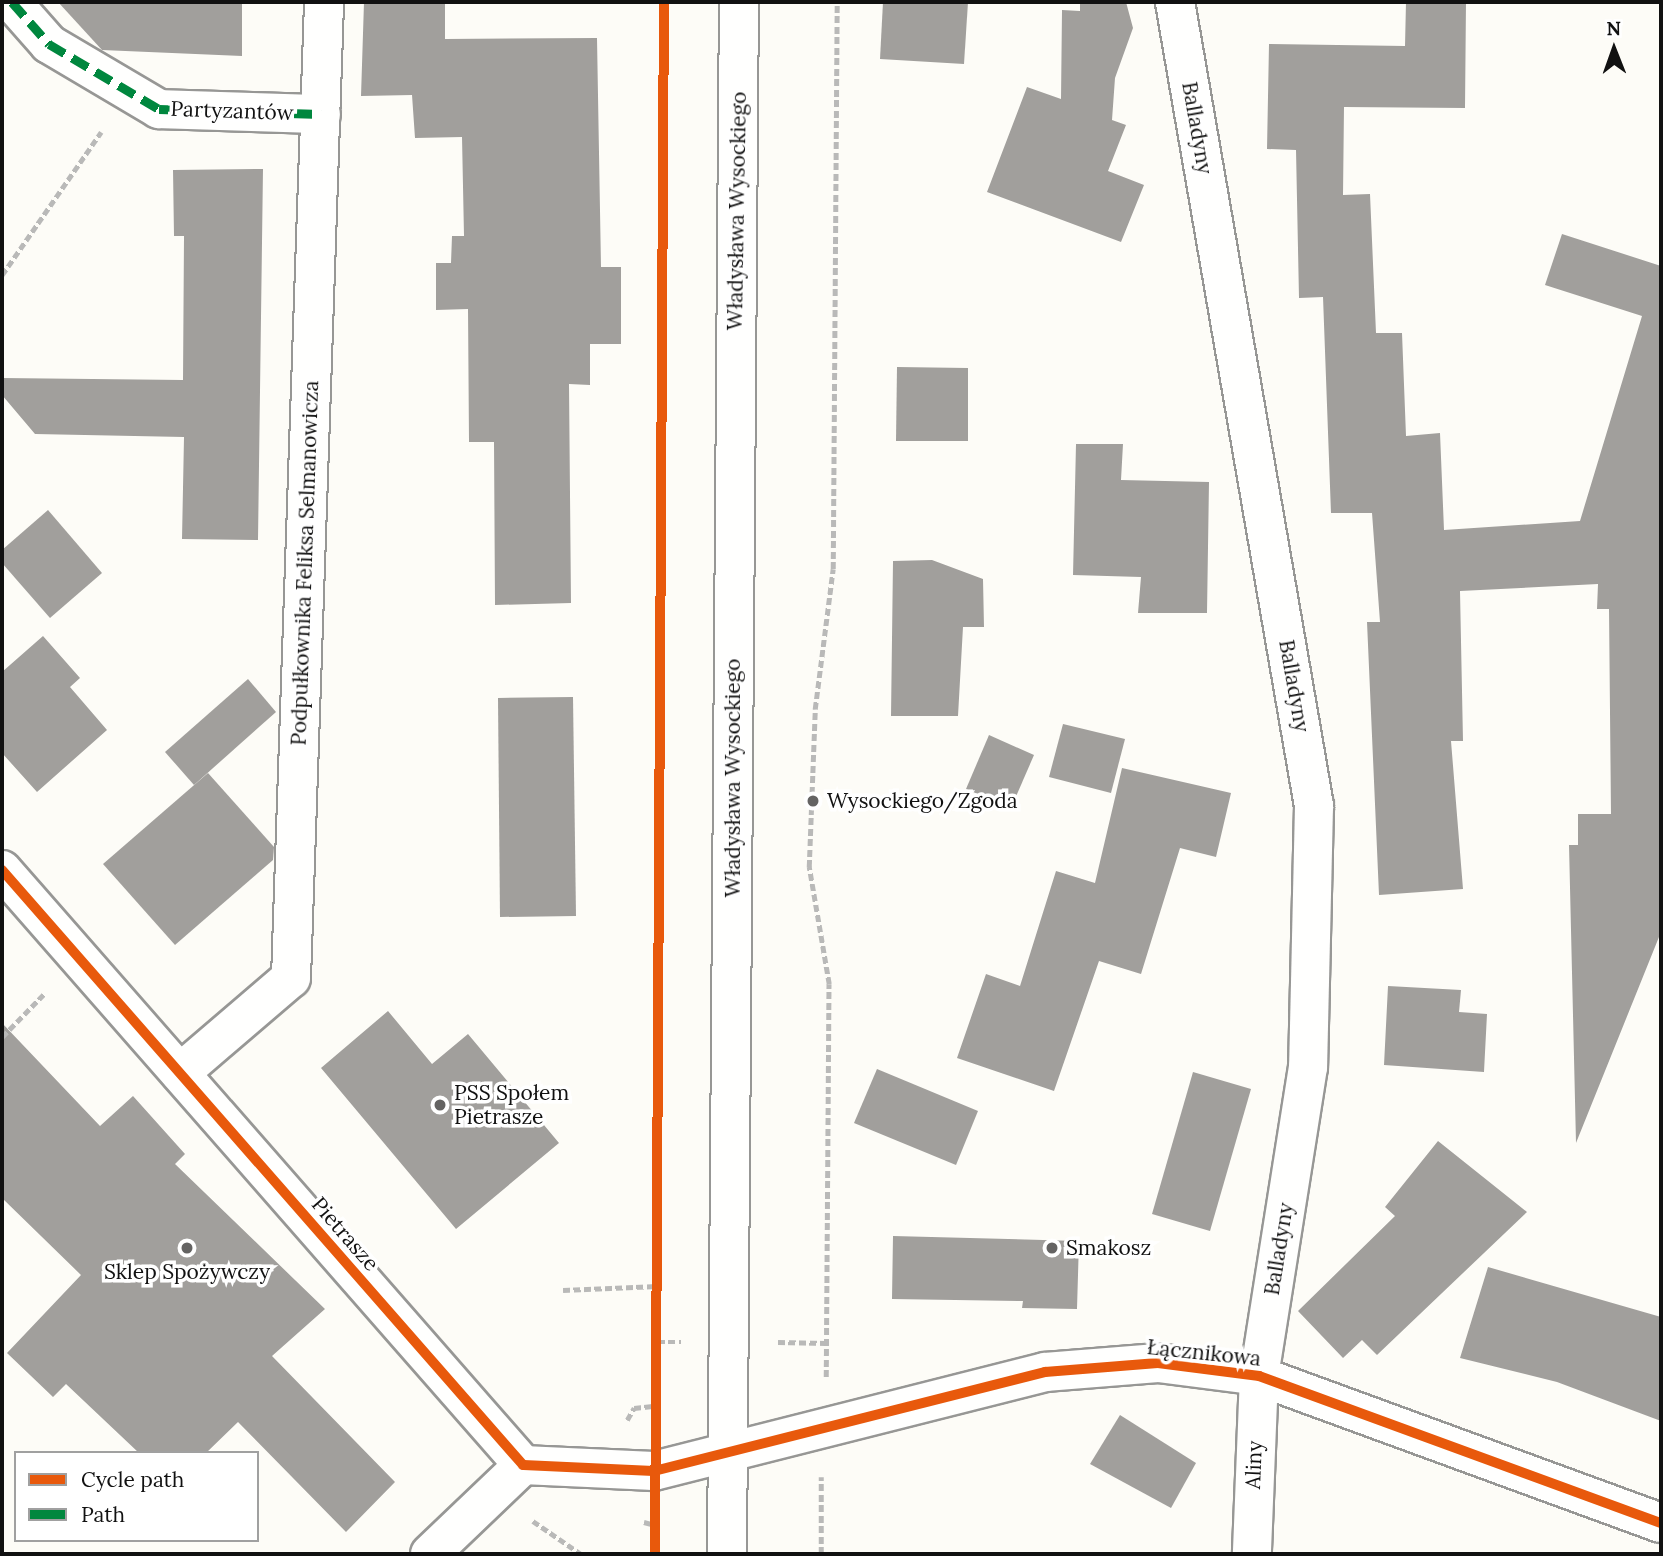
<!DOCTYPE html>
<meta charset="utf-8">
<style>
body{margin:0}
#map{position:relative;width:1663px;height:1556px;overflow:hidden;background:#fdfcf7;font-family:Lora,serif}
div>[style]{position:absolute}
.building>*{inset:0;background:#a19f9c}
.path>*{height:4.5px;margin-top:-2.25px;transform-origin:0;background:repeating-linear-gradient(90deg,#b9b9b8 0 7px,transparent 0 10.5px)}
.roads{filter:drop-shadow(2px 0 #979795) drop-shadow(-2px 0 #979795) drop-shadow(0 2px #979795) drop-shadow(0 -2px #979795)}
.minor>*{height:38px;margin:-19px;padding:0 19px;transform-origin:19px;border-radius:19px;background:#fffffe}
.tertiary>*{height:38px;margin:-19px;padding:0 19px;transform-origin:19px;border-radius:19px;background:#fffffe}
.quiet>*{height:9px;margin-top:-4.5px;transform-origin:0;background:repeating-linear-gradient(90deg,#00873e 0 18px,transparent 0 27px)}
.cycleway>*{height:10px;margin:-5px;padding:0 5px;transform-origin:5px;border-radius:5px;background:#e8590c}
.dots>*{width:19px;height:19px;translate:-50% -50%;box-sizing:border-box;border:4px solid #fff;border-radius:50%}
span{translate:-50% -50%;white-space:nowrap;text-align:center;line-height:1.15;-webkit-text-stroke:7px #fff;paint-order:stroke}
.street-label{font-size:21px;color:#111}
.poi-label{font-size:21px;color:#111}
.left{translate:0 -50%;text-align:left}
.frame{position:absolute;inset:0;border:4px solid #111;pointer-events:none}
.legend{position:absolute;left:14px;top:1451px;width:245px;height:91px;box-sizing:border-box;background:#fff;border:2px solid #a0a0a0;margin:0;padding:9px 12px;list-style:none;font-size:21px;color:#111}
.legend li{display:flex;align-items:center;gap:14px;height:35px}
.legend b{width:35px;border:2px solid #a0a0a0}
.north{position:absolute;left:1579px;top:14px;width:70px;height:70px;-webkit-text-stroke:5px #fff;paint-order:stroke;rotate:359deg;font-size:19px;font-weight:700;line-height:28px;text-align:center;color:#111}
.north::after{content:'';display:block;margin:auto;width:24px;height:32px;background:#111;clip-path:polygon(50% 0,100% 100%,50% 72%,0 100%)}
</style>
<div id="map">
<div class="building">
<i style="clip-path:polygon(58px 2px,242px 2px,242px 56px,102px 50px)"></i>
<i style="clip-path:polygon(364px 2px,445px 2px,445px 39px,597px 38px,601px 267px,621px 267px,621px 344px,590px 344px,590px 385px,569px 384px,571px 603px,495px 605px,494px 442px,469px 442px,468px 309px,436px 310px,436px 263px,451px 263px,452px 236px,464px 236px,462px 137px,415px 138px,412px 95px,361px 96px)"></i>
<i style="clip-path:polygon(883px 2px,968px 2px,964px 64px,880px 59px)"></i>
<i style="clip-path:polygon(1080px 2px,1126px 2px,1133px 28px,1115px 78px,1112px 120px,1126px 125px,1108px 171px,1144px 185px,1121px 242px,987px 192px,1027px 87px,1061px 99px,1062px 10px,1080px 11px)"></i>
<i style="clip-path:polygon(1406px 2px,1466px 2px,1465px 108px,1344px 107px,1343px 195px,1370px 194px,1376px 333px,1402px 333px,1406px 436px,1440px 433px,1444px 530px,1580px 521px,1642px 316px,1545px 285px,1562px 234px,1661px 266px,1661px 932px,1576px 1143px,1569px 845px,1578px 845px,1578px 814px,1611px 814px,1609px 609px,1597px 609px,1598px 584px,1460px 591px,1463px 741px,1451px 741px,1463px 889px,1379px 895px,1367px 622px,1380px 622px,1372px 513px,1331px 513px,1323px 297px,1299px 298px,1296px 150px,1267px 149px,1269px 44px,1405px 46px)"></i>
<i style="clip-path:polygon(263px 169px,258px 540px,182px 539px,184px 437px,35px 434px,2px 395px,2px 378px,183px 380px,184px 236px,174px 236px,173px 170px)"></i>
<i style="clip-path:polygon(897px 367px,968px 368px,968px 441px,896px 441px)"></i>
<i style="clip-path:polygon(1076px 444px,1123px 444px,1121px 480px,1209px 482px,1207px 613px,1138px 613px,1141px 577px,1073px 575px)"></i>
<i style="clip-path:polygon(48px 510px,102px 573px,50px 618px,2px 563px,2px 550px)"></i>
<i style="clip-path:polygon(932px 560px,983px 579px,984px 627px,963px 627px,958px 716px,891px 716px,893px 561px)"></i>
<i style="clip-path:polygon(43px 636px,80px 678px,70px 687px,107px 730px,37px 792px,2px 753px,2px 672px)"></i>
<i style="clip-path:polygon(248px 679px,276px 712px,194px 785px,165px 752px)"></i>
<i style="clip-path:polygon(573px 697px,576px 916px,500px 917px,498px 698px)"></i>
<i style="clip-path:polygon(1063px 724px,1125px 739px,1111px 793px,1049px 777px)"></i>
<i style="clip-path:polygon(989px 735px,1034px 755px,1011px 808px,966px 789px)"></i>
<i style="clip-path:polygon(1122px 768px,1231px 793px,1216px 857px,1180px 848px,1141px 974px,1099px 961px,1054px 1091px,957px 1058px,986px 974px,1020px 986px,1056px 871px,1095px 883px)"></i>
<i style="clip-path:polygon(208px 773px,274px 847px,273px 860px,175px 945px,103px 864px)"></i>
<i style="clip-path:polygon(1388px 986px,1461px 990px,1459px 1012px,1487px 1014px,1484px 1072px,1384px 1065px)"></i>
<i style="clip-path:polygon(388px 1011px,432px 1064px,468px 1034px,559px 1143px,456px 1229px,321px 1068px)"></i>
<i style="clip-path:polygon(2px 1023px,100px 1126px,133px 1096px,185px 1154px,175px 1164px,325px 1309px,272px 1356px,395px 1482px,346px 1532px,238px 1422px,206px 1453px,139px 1453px,66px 1384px,53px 1397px,7px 1353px,81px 1275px,2px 1198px)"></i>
<i style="clip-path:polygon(877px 1069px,978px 1111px,956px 1165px,854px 1123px)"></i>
<i style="clip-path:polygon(1193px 1072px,1251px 1089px,1210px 1231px,1152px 1214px)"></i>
<i style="clip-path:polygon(1438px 1141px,1527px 1212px,1377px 1355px,1362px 1340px,1343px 1358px,1298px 1311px,1395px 1216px,1385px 1207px)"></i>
<i style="clip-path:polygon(893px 1236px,1079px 1241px,1077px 1309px,1022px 1308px,1023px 1301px,892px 1299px)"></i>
<i style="clip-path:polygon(1488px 1267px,1661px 1317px,1661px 1421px,1557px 1382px,1460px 1358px)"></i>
<i style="clip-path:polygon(1120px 1415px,1196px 1463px,1171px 1508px,1090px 1464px)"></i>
</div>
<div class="path">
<i style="left:2px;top:275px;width:174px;rotate:-55.3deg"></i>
<i style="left:2px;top:1037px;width:62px;rotate:-45.7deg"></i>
<i style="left:563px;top:1290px;width:95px;rotate:-2.4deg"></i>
<i style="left:658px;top:1342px;width:23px"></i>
<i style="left:778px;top:1342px;width:48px;rotate:1.2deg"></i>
<i style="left:826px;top:1377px;width:393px;rotate:-89.6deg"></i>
<i style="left:829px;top:984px;width:119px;rotate:-99.7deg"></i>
<i style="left:809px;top:867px;width:158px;rotate:-87.8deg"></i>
<i style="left:815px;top:709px;width:141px;rotate:-82.7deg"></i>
<i style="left:833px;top:569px;width:567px;rotate:-89.6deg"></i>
<i style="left:627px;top:1420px;width:14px;rotate:-60deg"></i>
<i style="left:634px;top:1408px;width:19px;rotate:-6deg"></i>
<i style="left:533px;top:1521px;width:58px;rotate:34.5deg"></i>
<i style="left:644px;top:1522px;width:11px;rotate:15deg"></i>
<i style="left:821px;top:1554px;width:77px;rotate:-90deg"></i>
</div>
<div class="roads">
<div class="minor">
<i style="left:12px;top:2px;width:56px;rotate:48.6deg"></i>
<i style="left:49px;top:44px;width:128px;rotate:30.6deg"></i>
<i style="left:159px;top:109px;width:162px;rotate:1.8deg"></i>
<i style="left:1175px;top:2px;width:816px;rotate:80.19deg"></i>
<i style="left:1314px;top:806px;width:261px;rotate:91.3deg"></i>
<i style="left:1308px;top:1067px;width:313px;rotate:99deg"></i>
<i style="left:1259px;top:1376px;width:178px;rotate:92.3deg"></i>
<i style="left:2px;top:870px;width:791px;rotate:48.79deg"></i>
<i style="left:523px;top:1465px;width:131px;rotate:2.6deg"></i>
<i style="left:654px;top:1471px;width:403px;rotate:-14.2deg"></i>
<i style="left:1045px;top:1372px;width:113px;rotate:-4.6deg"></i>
<i style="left:1158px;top:1363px;width:102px;rotate:7.3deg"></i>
<i style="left:1259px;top:1376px;width:428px;rotate:20.1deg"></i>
<i style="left:180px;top:1073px;width:146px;rotate:-40.6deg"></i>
<i style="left:291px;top:978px;width:977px;rotate:-88.06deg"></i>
<i style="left:430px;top:1554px;width:129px;rotate:-43.7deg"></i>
</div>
<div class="tertiary">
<i style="left:727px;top:1554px;width:1552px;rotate:-89.56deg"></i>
</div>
</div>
<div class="quiet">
<i style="left:12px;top:2px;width:56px;rotate:48.6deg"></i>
<i style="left:49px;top:44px;width:128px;rotate:30.6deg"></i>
<i style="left:159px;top:109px;width:162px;rotate:1.8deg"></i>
</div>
<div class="cycleway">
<i style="left:2px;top:870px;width:791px;rotate:48.79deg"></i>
<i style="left:523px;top:1465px;width:131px;rotate:2.6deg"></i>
<i style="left:654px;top:1471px;width:403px;rotate:-14.2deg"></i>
<i style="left:1045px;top:1372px;width:113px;rotate:-4.6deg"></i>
<i style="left:1158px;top:1363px;width:102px;rotate:7.3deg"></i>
<i style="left:1259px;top:1376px;width:428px;rotate:20.1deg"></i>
<i style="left:655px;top:1554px;width:1552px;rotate:-89.67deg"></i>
</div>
<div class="dots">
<i style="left:813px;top:801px;background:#646362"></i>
<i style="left:440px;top:1105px;background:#646362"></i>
<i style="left:187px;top:1248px;background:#646362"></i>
<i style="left:1052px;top:1248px;background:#646362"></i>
</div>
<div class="street-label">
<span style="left:232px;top:111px;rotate:2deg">Partyzantów</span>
<span style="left:1197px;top:128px;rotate:80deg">Balladyny</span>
<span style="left:737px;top:211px;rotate:-89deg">Władysława Wysockiego</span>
<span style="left:305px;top:563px;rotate:-88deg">Podpułkownika Feliksa Selmanowicza</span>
<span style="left:1294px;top:686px;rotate:80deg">Balladyny</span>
<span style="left:733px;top:778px;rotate:-90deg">Władysława Wysockiego</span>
<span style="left:345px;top:1234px;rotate:49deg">Pietrasze</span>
<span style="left:1279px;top:1249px;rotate:-81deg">Balladyny</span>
<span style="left:1204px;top:1353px;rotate:6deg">Łącznikowa</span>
<span style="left:1254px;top:1465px;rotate:-88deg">Aliny</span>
</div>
<div class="poi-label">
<span class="left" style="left:827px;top:801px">Wysockiego/Zgoda</span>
<span class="left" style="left:454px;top:1105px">PSS Społem<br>Pietrasze</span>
<span class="left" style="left:1066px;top:1248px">Smakosz</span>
<span style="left:187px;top:1272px">Sklep Spożywczy</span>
</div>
<div class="frame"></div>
<ul class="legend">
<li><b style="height:9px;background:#e8590c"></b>Cycle path</li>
<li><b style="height:9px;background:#00873e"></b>Path</li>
</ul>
<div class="north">N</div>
</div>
